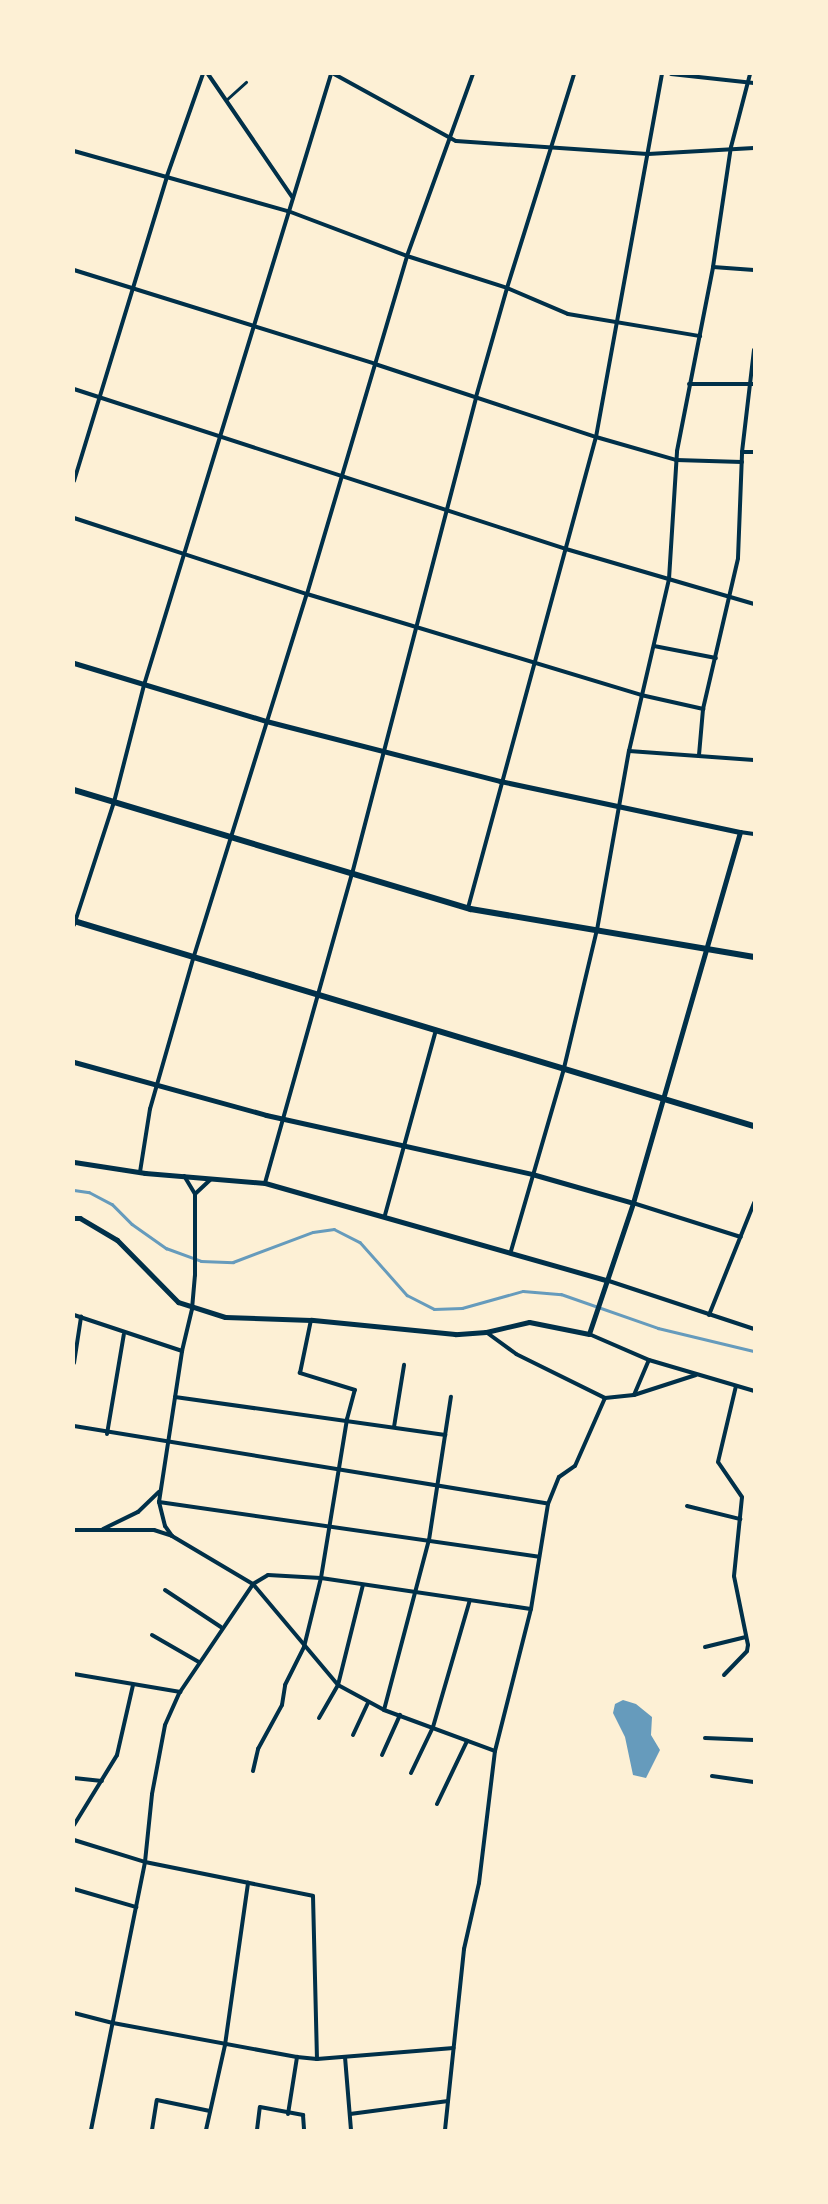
<!DOCTYPE html>
<style>
body{margin:0}
#map{position:relative;width:828px;height:2204px;overflow:hidden;background:#fdf0d5;font-family:Georgia,serif}
div>[style]{position:absolute}
.water>*{inset:0;background:#669bbc}
.stream>*{height:2.5px;margin:-1.25px;padding:0 1.25px;transform-origin:1.25px;border-radius:1.25px;background:#669bbc}
.pedestrian>*{height:3px;margin:-1.5px;padding:0 1.5px;transform-origin:1.5px;border-radius:1.5px;background:#003049}
.minor>*{height:4px;margin:-2px;padding:0 2px;transform-origin:2px;border-radius:2px;background:#003049}
.tertiary>*{height:5px;margin:-2.5px;padding:0 2.5px;transform-origin:2.5px;border-radius:2.5px;background:#003049}
.secondary>*{height:5.5px;margin:-2.75px;padding:0 2.75px;transform-origin:2.75px;border-radius:2.75px;background:#003049}
span{translate:-50% -50%;white-space:nowrap;text-align:center;line-height:1.15;-webkit-text-stroke:5px #fdf0d5;paint-order:stroke}
.frame{position:absolute;inset:0;border:75px solid #fdf0d5;pointer-events:none}
</style>
<div id="map">
<div class="water">
<i style="clip-path:polygon(623px 1700px,636px 1704px,652px 1717px,651px 1735px,660px 1750px,646px 1778px,633px 1775px,625px 1737px,613px 1713px,615px 1704px)"></i>
</div>
<div class="stream">
<i style="left:74px;top:1190px;width:15px;rotate:8deg"></i>
<i style="left:89px;top:1192px;width:26px;rotate:28deg"></i>
<i style="left:112px;top:1204px;width:28px;rotate:45deg"></i>
<i style="left:132px;top:1224px;width:42px;rotate:35.2deg"></i>
<i style="left:166px;top:1248px;width:37px;rotate:20deg"></i>
<i style="left:201px;top:1261px;width:32px;rotate:2deg"></i>
<i style="left:233px;top:1262px;width:85px;rotate:-20.6deg"></i>
<i style="left:313px;top:1232px;width:21px;rotate:-8deg"></i>
<i style="left:334px;top:1229px;width:29px;rotate:27deg"></i>
<i style="left:360px;top:1242px;width:71px;rotate:48.4deg"></i>
<i style="left:407px;top:1295px;width:30px;rotate:27deg"></i>
<i style="left:434px;top:1309px;width:28px;rotate:-2deg"></i>
<i style="left:462px;top:1308px;width:63px;rotate:-15.6deg"></i>
<i style="left:523px;top:1291px;width:38px;rotate:5deg"></i>
<i style="left:561px;top:1294px;width:103px;rotate:19.3deg"></i>
<i style="left:658px;top:1328px;width:99px;rotate:13.5deg"></i>
</div>
<div class="pedestrian">
<i style="left:226px;top:100px;width:27px;rotate:-42deg"></i>
</div>
<div class="minor">
<i style="left:208px;top:74px;width:150px;rotate:55.6deg"></i>
<i style="left:334px;top:74px;width:139px;rotate:28.8deg"></i>
<i style="left:456px;top:141px;width:192px;rotate:3.9deg"></i>
<i style="left:648px;top:154px;width:106px;rotate:-3.2deg"></i>
<i style="left:671px;top:74px;width:83px;rotate:6.2deg"></i>
<i style="left:74px;top:151px;width:222px;rotate:15.7deg"></i>
<i style="left:288px;top:211px;width:127px;rotate:20.7deg"></i>
<i style="left:407px;top:256px;width:105px;rotate:17.7deg"></i>
<i style="left:507px;top:288px;width:66px;rotate:23.1deg"></i>
<i style="left:568px;top:314px;width:134px;rotate:9.5deg"></i>
<i style="left:713px;top:267px;width:41px;rotate:4.2deg"></i>
<i style="left:74px;top:270px;width:315px;rotate:17.3deg"></i>
<i style="left:375px;top:364px;width:233px;rotate:18.3deg"></i>
<i style="left:596px;top:437px;width:83px;rotate:16deg"></i>
<i style="left:676px;top:460px;width:66px;rotate:1.7deg"></i>
<i style="left:689px;top:384px;width:65px"></i>
<i style="left:74px;top:389px;width:517px;rotate:18.01deg"></i>
<i style="left:566px;top:549px;width:196px;rotate:16.3deg"></i>
<i style="left:742px;top:452px;width:12px"></i>
<i style="left:74px;top:481px;width:319px;rotate:-73deg"></i>
<i style="left:167px;top:176px;width:108px;rotate:-70.6deg"></i>
<i style="left:74px;top:518px;width:245px;rotate:18.1deg"></i>
<i style="left:307px;top:594px;width:349px;rotate:16.8deg"></i>
<i style="left:641px;top:695px;width:64px;rotate:12.7deg"></i>
<i style="left:654px;top:646px;width:63px;rotate:11deg"></i>
<i style="left:629px;top:751px;width:125px;rotate:4.1deg"></i>
<i style="left:699px;top:755px;width:46px;rotate:-85deg"></i>
<i style="left:703px;top:709px;width:155px;rotate:-76.9deg"></i>
<i style="left:738px;top:558px;width:106px;rotate:-87.8deg"></i>
<i style="left:742px;top:452px;width:103px;rotate:-83.3deg"></i>
<i style="left:740px;top:832px;width:14px;rotate:8deg"></i>
<i style="left:468px;top:908px;width:488px;rotate:-74.8deg"></i>
<i style="left:596px;top:437px;width:369px;rotate:-79.7deg"></i>
<i style="left:74px;top:925px;width:129px;rotate:-72deg"></i>
<i style="left:114px;top:802px;width:121px;rotate:-75.6deg"></i>
<i style="left:144px;top:685px;width:639px;rotate:-72.98deg"></i>
<i style="left:140px;top:1172px;width:64px;rotate:-81deg"></i>
<i style="left:150px;top:1109px;width:156px;rotate:-74deg"></i>
<i style="left:193px;top:959px;width:382px;rotate:-72.7deg"></i>
<i style="left:307px;top:594px;width:352px;rotate:-73.5deg"></i>
<i style="left:407px;top:256px;width:194px;rotate:-70.1deg"></i>
<i style="left:265px;top:1183px;width:321px;rotate:-74.3deg"></i>
<i style="left:352px;top:874px;width:493px;rotate:-75.4deg"></i>
<i style="left:476px;top:397px;width:113px;rotate:-74.1deg"></i>
<i style="left:507px;top:288px;width:224px;rotate:-72.6deg"></i>
<i style="left:195px;top:1194px;width:22px;rotate:-43deg"></i>
<i style="left:633px;top:1203px;width:113px;rotate:17.5deg"></i>
<i style="left:385px;top:1215px;width:192px;rotate:-74.6deg"></i>
<i style="left:511px;top:1251px;width:191px;rotate:-73.8deg"></i>
<i style="left:564px;top:1068px;width:142px;rotate:-76.6deg"></i>
<i style="left:597px;top:930px;width:182px;rotate:-79.9deg"></i>
<i style="left:629px;top:751px;width:177px;rotate:-76.9deg"></i>
<i style="left:669px;top:579px;width:128px;rotate:-86.4deg"></i>
<i style="left:677px;top:451px;width:187px;rotate:-78.9deg"></i>
<i style="left:713px;top:267px;width:121px;rotate:-81.5deg"></i>
<i style="left:731px;top:147px;width:75px;rotate:-75.4deg"></i>
<i style="left:606px;top:1280px;width:156px;rotate:18.3deg"></i>
<i style="left:74px;top:1315px;width:114px;rotate:18.4deg"></i>
<i style="left:709px;top:1315px;width:121px;rotate:-68.1deg"></i>
<i style="left:486px;top:1332px;width:37px;rotate:36deg"></i>
<i style="left:516px;top:1354px;width:99px;rotate:26.3deg"></i>
<i style="left:605px;top:1398px;width:29px;rotate:-6deg"></i>
<i style="left:634px;top:1395px;width:65px;rotate:-17.9deg"></i>
<i style="left:589px;top:1334px;width:65px;rotate:23.4deg"></i>
<i style="left:649px;top:1360px;width:109px;rotate:16.4deg"></i>
<i style="left:74px;top:1363px;width:47px;rotate:-81.3deg"></i>
<i style="left:634px;top:1395px;width:38px;rotate:-67deg"></i>
<i style="left:175px;top:1397px;width:273px;rotate:8deg"></i>
<i style="left:74px;top:1426px;width:480px;rotate:9.3deg"></i>
<i style="left:394px;top:1427px;width:63px;rotate:-80.8deg"></i>
<i style="left:107px;top:1434px;width:101px;rotate:-80.4deg"></i>
<i style="left:159px;top:1502px;width:384px;rotate:8.2deg"></i>
<i style="left:687px;top:1506px;width:55px;rotate:13.8deg"></i>
<i style="left:103px;top:1529px;width:39px;rotate:-26deg"></i>
<i style="left:138px;top:1512px;width:29px;rotate:-44deg"></i>
<i style="left:74px;top:1530px;width:80px"></i>
<i style="left:154px;top:1530px;width:19px;rotate:18deg"></i>
<i style="left:172px;top:1536px;width:94px;rotate:30.7deg"></i>
<i style="left:253px;top:1584px;width:132px;rotate:49.9deg"></i>
<i style="left:338px;top:1685px;width:52px;rotate:28.5deg"></i>
<i style="left:384px;top:1710px;width:118px;rotate:20.3deg"></i>
<i style="left:172px;top:1536px;width:12px;rotate:-125deg"></i>
<i style="left:165px;top:1526px;width:25px;rotate:-104deg"></i>
<i style="left:159px;top:1502px;width:153px;rotate:-81.3deg"></i>
<i style="left:182px;top:1351px;width:43px;rotate:-76.6deg"></i>
<i style="left:192px;top:1309px;width:34px;rotate:-85deg"></i>
<i style="left:195px;top:1275px;width:81px;rotate:-90deg"></i>
<i style="left:195px;top:1194px;width:21px;rotate:-121deg"></i>
<i style="left:165px;top:1590px;width:67px;rotate:33.5deg"></i>
<i style="left:152px;top:1635px;width:54px;rotate:29.9deg"></i>
<i style="left:705px;top:1647px;width:42px;rotate:-13.7deg"></i>
<i style="left:74px;top:1674px;width:108px;rotate:9.6deg"></i>
<i style="left:724px;top:1675px;width:33px;rotate:-46deg"></i>
<i style="left:747px;top:1651px;width:6px;rotate:-81deg"></i>
<i style="left:748px;top:1645px;width:70px;rotate:-101.5deg"></i>
<i style="left:734px;top:1576px;width:79px;rotate:-84.2deg"></i>
<i style="left:742px;top:1497px;width:42px;rotate:-124.4deg"></i>
<i style="left:718px;top:1462px;width:78px;rotate:-76.7deg"></i>
<i style="left:384px;top:1710px;width:176px;rotate:-75.2deg"></i>
<i style="left:429px;top:1540px;width:145px;rotate:-81.3deg"></i>
<i style="left:319px;top:1718px;width:38px;rotate:-60deg"></i>
<i style="left:338px;top:1685px;width:103px;rotate:-76deg"></i>
<i style="left:353px;top:1735px;width:35px;rotate:-65deg"></i>
<i style="left:705px;top:1738px;width:49px;rotate:2.3deg"></i>
<i style="left:382px;top:1755px;width:44px;rotate:-65.8deg"></i>
<i style="left:253px;top:1771px;width:23px;rotate:-77deg"></i>
<i style="left:258px;top:1749px;width:50px;rotate:-61.4deg"></i>
<i style="left:282px;top:1705px;width:20px;rotate:-81deg"></i>
<i style="left:285px;top:1685px;width:42px;rotate:-63.4deg"></i>
<i style="left:304px;top:1647px;width:71px;rotate:-76.2deg"></i>
<i style="left:321px;top:1578px;width:161px;rotate:-80.7deg"></i>
<i style="left:347px;top:1419px;width:30px;rotate:-75deg"></i>
<i style="left:355px;top:1390px;width:58px;rotate:-162.8deg"></i>
<i style="left:300px;top:1373px;width:54px;rotate:-78.3deg"></i>
<i style="left:411px;top:1773px;width:51px;rotate:-64.4deg"></i>
<i style="left:433px;top:1727px;width:132px;rotate:-73.8deg"></i>
<i style="left:712px;top:1776px;width:42px;rotate:8.1deg"></i>
<i style="left:74px;top:1778px;width:28px;rotate:6deg"></i>
<i style="left:437px;top:1804px;width:70px;rotate:-64.5deg"></i>
<i style="left:74px;top:1825px;width:82px;rotate:-58.4deg"></i>
<i style="left:117px;top:1755px;width:72px;rotate:-77.1deg"></i>
<i style="left:74px;top:1840px;width:74px;rotate:17.2deg"></i>
<i style="left:145px;top:1862px;width:171px;rotate:11.4deg"></i>
<i style="left:313px;top:1896px;width:163px;rotate:88.6deg"></i>
<i style="left:74px;top:1889px;width:65px;rotate:16.2deg"></i>
<i style="left:74px;top:2013px;width:40px;rotate:14.4deg"></i>
<i style="left:113px;top:2023px;width:187px;rotate:10.5deg"></i>
<i style="left:297px;top:2057px;width:20px;rotate:6deg"></i>
<i style="left:317px;top:2059px;width:137px;rotate:-4.6deg"></i>
<i style="left:345px;top:2057px;width:73px;rotate:85.3deg"></i>
<i style="left:288px;top:2114px;width:58px;rotate:-81deg"></i>
<i style="left:350px;top:2114px;width:99px;rotate:-7.6deg"></i>
<i style="left:91px;top:2130px;width:273px;rotate:-78.6deg"></i>
<i style="left:145px;top:1862px;width:68px;rotate:-84.1deg"></i>
<i style="left:152px;top:1794px;width:70px;rotate:-79.3deg"></i>
<i style="left:165px;top:1725px;width:36px;rotate:-66deg"></i>
<i style="left:180px;top:1692px;width:130px;rotate:-55.9deg"></i>
<i style="left:253px;top:1584px;width:17px;rotate:-31deg"></i>
<i style="left:268px;top:1575px;width:53px;rotate:3.2deg"></i>
<i style="left:321px;top:1578px;width:212px;rotate:8.4deg"></i>
<i style="left:152px;top:2130px;width:30px;rotate:-81deg"></i>
<i style="left:157px;top:2100px;width:54px;rotate:11.7deg"></i>
<i style="left:206px;top:2130px;width:87px;rotate:-77.4deg"></i>
<i style="left:225px;top:2045px;width:164px;rotate:-81.9deg"></i>
<i style="left:257px;top:2130px;width:23px;rotate:-83deg"></i>
<i style="left:260px;top:2107px;width:44px;rotate:10.5deg"></i>
<i style="left:303px;top:2115px;width:15px;rotate:86deg"></i>
<i style="left:445px;top:2130px;width:182px;rotate:-84deg"></i>
<i style="left:464px;top:1949px;width:68px;rotate:-77.2deg"></i>
<i style="left:479px;top:1883px;width:133px;rotate:-83.1deg"></i>
<i style="left:495px;top:1751px;width:146px;rotate:-75.8deg"></i>
<i style="left:531px;top:1609px;width:106px;rotate:-80.8deg"></i>
<i style="left:548px;top:1504px;width:29px;rotate:-68deg"></i>
<i style="left:559px;top:1477px;width:19px;rotate:-35deg"></i>
<i style="left:575px;top:1466px;width:74px;rotate:-66.2deg"></i>
</div>
<div class="tertiary">
<i style="left:74px;top:663px;width:201px;rotate:16.8deg"></i>
<i style="left:266px;top:721px;width:242px;rotate:14.4deg"></i>
<i style="left:500px;top:781px;width:245px;rotate:12deg"></i>
<i style="left:740px;top:832px;width:386px;rotate:106.1deg"></i>
<i style="left:633px;top:1203px;width:138px;rotate:108.6deg"></i>
<i style="left:589px;top:1334px;width:61px;rotate:-168.7deg"></i>
<i style="left:529px;top:1322px;width:44px;rotate:166.9deg"></i>
<i style="left:486px;top:1332px;width:31px;rotate:176deg"></i>
<i style="left:455px;top:1334px;width:145px;rotate:-174.4deg"></i>
<i style="left:311px;top:1320px;width:86px;rotate:-178deg"></i>
<i style="left:225px;top:1317px;width:49px;rotate:-162.3deg"></i>
<i style="left:178px;top:1302px;width:87px;rotate:-134.5deg"></i>
<i style="left:117px;top:1240px;width:43px;rotate:-149.3deg"></i>
<i style="left:80px;top:1218px;width:6px;rotate:180deg"></i>
<i style="left:74px;top:1062px;width:199px;rotate:15.4deg"></i>
<i style="left:266px;top:1115px;width:272px;rotate:12.5deg"></i>
<i style="left:532px;top:1174px;width:105px;rotate:16deg"></i>
<i style="left:74px;top:1162px;width:72px;rotate:8.8deg"></i>
<i style="left:145px;top:1173px;width:120px;rotate:4.8deg"></i>
<i style="left:265px;top:1183px;width:355px;rotate:15.9deg"></i>
</div>
<div class="secondary">
<i style="left:74px;top:790px;width:414px;rotate:16.7deg"></i>
<i style="left:471px;top:909px;width:287px;rotate:9.6deg"></i>
<i style="left:74px;top:921px;width:710px;rotate:16.78deg"></i>
</div>
<div class="frame"></div>
</div>
